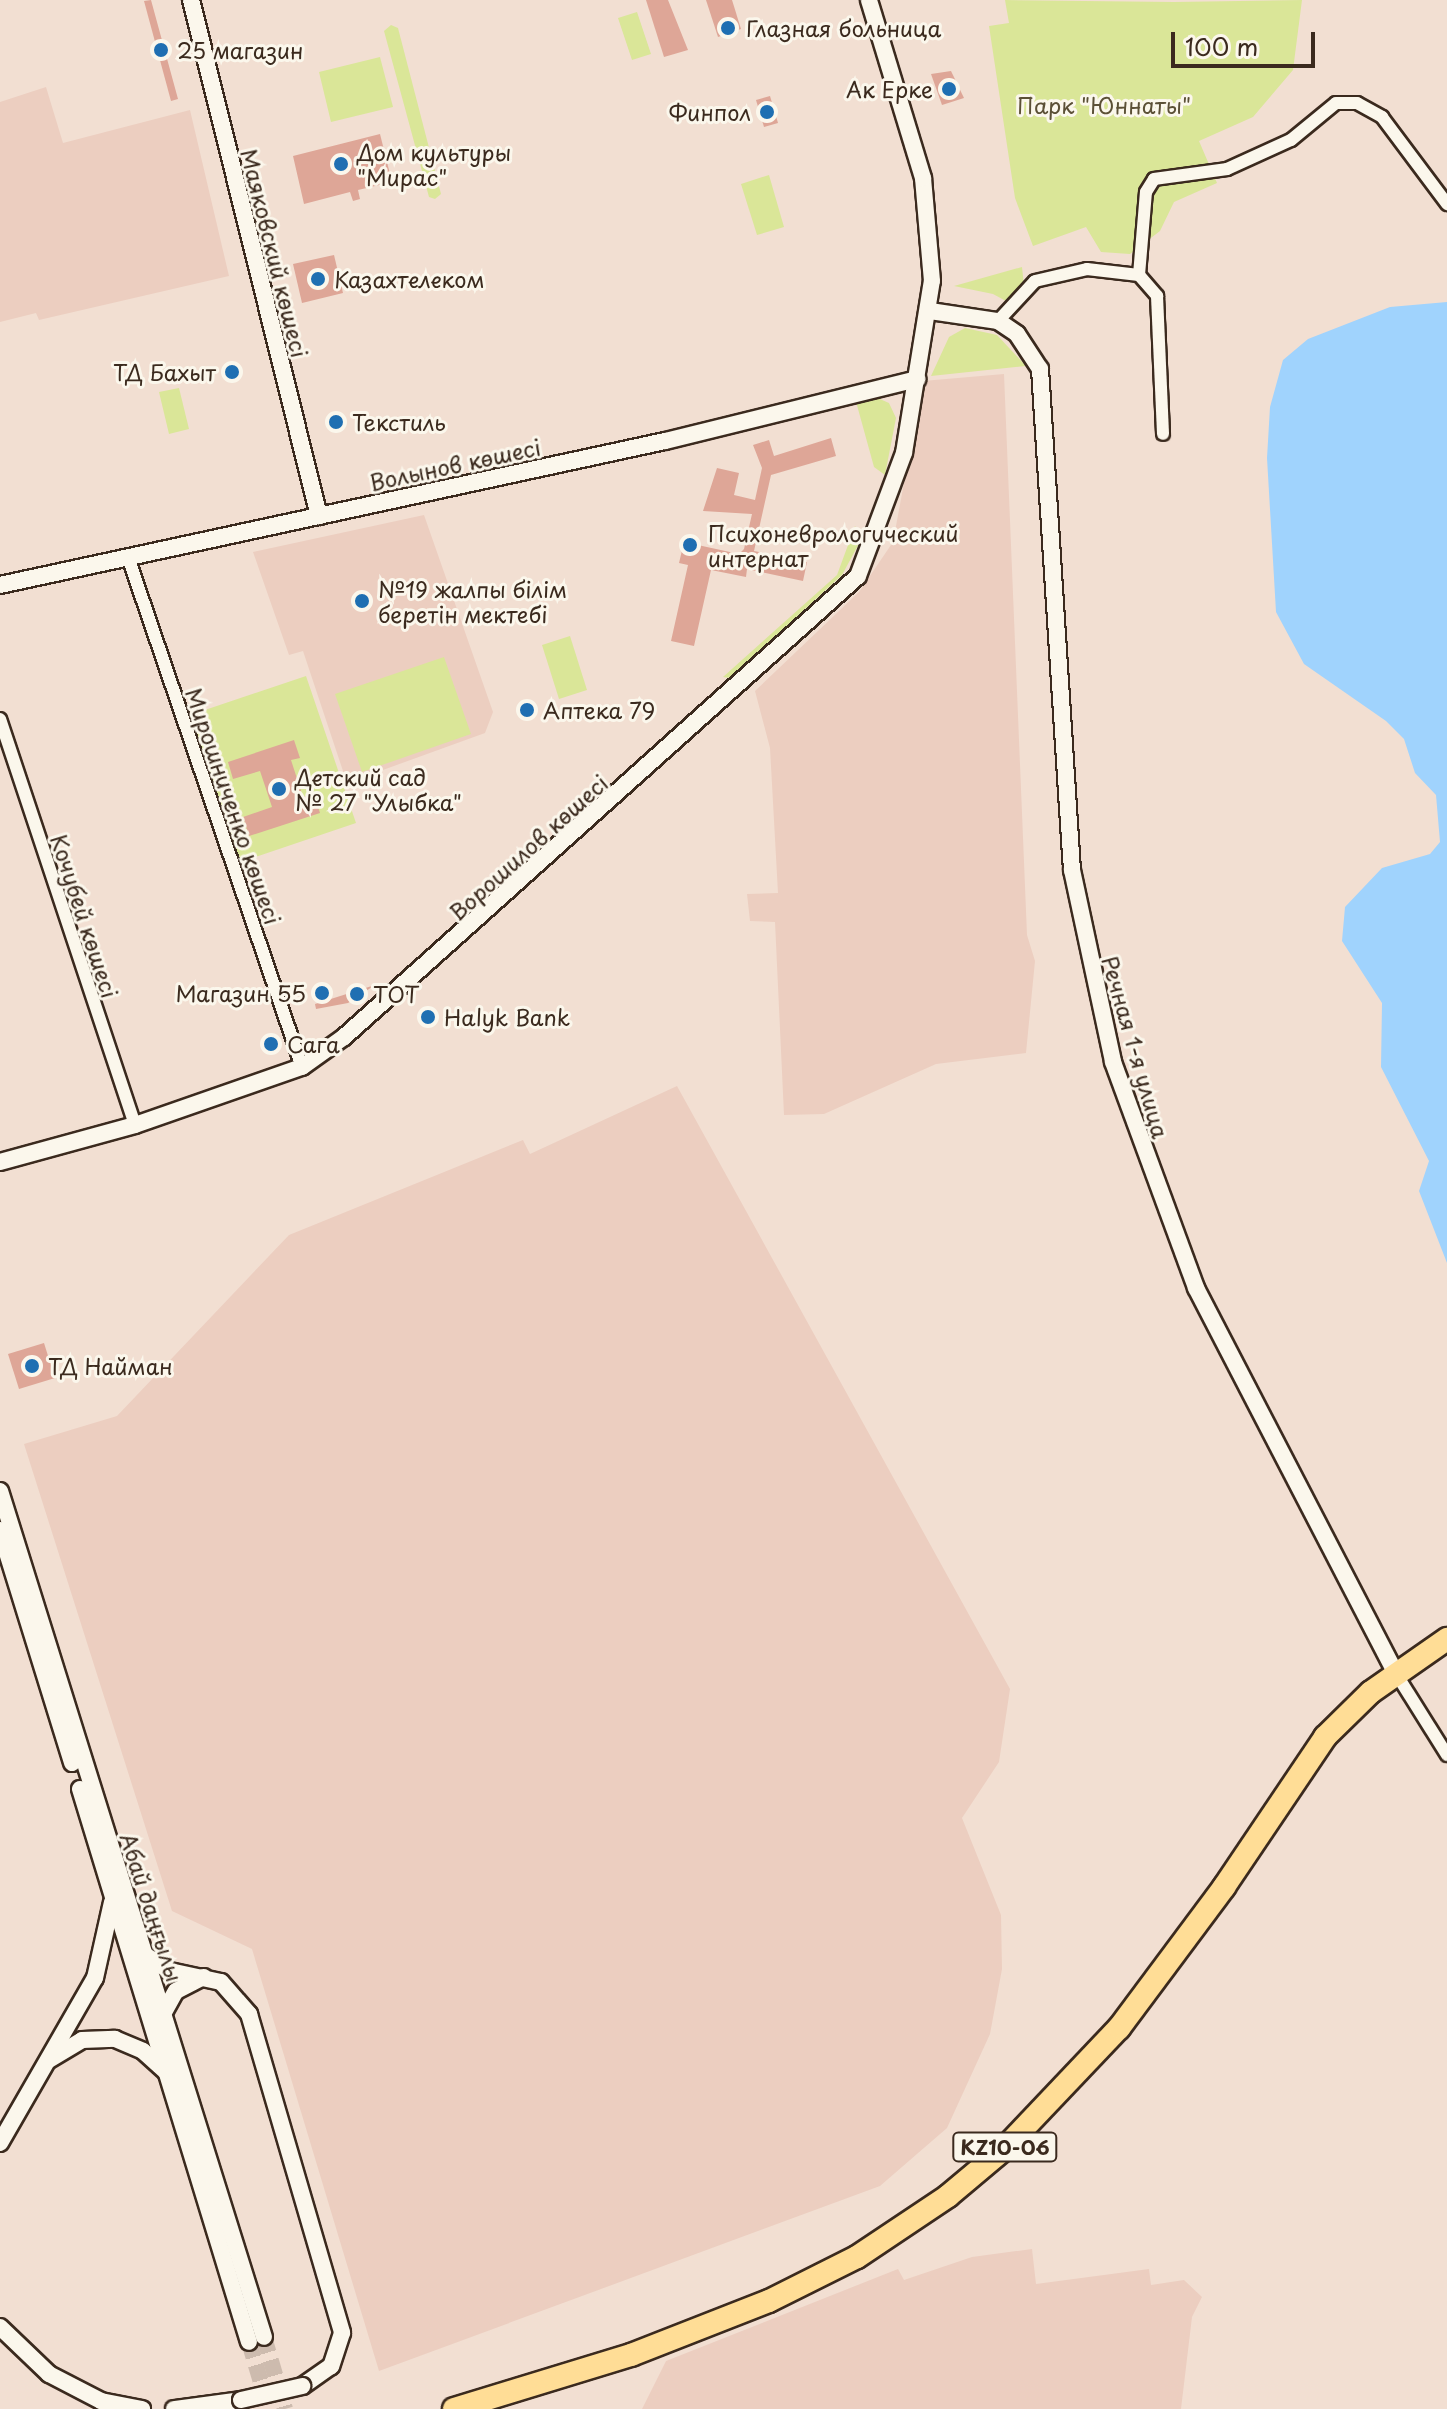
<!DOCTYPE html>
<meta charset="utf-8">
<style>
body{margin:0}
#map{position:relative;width:1447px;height:2409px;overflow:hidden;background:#f2dfd2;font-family:"Playpen Sans",sans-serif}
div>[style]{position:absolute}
.built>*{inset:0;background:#eccec0}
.green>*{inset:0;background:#dae698}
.water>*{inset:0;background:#a0d3fd}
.building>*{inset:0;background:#dea697}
.secondary-tunnel>*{height:16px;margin-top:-8px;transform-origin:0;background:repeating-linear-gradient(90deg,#cdbbae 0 16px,transparent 0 24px)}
.roads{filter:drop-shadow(2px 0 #3b2a1e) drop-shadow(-2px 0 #3b2a1e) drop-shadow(0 2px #3b2a1e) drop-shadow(0 -2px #3b2a1e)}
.street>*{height:12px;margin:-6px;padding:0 6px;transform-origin:6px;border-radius:6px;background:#fbf7ec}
.secondary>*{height:16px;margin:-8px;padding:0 8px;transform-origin:8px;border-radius:8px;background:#fbf7ec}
.highway>*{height:22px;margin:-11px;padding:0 11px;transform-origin:11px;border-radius:11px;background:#ffdd96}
.bridges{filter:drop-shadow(2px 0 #3b2a1e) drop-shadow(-2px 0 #3b2a1e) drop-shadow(0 2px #3b2a1e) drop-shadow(0 -2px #3b2a1e)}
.secondary-bridge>*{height:16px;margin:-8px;padding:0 8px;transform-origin:8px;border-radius:8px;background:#fbf7ec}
.dots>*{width:22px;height:22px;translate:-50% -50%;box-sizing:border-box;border:4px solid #fbf7ec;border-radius:50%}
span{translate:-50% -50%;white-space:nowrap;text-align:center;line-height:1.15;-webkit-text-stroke:6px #fbf7ec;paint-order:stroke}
.shield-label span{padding:2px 6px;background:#fbf7ec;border:2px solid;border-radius:6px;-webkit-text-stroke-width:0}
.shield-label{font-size:20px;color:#3b2a1e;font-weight:700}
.poi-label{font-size:22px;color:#3b2a1e}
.left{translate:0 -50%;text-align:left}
.right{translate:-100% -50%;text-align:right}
.park-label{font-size:22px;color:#5b5036}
.street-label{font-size:22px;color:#3b2a1e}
.scale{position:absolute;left:1171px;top:32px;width:144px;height:36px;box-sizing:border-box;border:4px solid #3b2a1e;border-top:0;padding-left:10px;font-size:24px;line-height:28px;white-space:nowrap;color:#3b2a1e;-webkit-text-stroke:6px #fbf7ec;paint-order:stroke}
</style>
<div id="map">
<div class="built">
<i style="clip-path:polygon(46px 87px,63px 143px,190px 110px,229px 276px,39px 320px,36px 313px,0 322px,0 102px)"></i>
<i style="clip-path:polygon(1004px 374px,1027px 935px,1035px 961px,1026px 1053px,936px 1064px,824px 1114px,784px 1115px,775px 922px,750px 921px,747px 894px,778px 893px,770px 748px,755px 691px,859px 592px,893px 542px,923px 381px)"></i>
<i style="clip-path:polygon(424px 515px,493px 712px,485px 733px,347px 783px,303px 651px,289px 655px,253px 552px)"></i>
<i style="clip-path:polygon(677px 1086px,1010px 1689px,999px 1762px,962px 1818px,1001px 1915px,1002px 1969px,990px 2034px,947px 2128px,880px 2186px,379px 2371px,252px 1949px,172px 1911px,24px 1444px,117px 1416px,289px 1235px,523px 1140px,530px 1154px)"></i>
<i style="clip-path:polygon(1032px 2249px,1036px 2284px,1149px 2269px,1151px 2285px,1184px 2280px,1202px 2297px,1192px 2317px,1181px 2409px,642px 2409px,666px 2361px,898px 2269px,904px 2280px,972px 2257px)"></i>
</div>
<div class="green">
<i style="clip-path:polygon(1005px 0,1174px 2px,1302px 0,1293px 70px,1253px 117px,1199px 141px,1217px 183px,1174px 202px,1160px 231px,1130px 254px,1101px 252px,1086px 227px,1033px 246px,1015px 198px,989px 26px,1009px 23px)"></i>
<i style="clip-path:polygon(637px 12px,651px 54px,632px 60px,618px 18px)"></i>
<i style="clip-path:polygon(391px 25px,398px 28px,441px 194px,435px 199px,429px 197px,384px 31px)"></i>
<i style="clip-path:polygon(380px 57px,393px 107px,331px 122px,319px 72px)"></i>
<i style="clip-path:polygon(769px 175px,784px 227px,757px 235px,741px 184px)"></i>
<i style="clip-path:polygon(1022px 267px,1025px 295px,1017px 307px,993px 294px,954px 286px)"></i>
<i style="clip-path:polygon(965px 328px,997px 335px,1026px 366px,931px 376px,949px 337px)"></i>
<i style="clip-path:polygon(179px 388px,189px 429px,169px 434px,159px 392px)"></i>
<i style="clip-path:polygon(873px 396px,889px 403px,896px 418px,885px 475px,874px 467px,855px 398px)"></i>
<i style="clip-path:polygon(855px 526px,862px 538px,842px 575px,730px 678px,723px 677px,837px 575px)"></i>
<i style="clip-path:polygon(570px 636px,587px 690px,559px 699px,542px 645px)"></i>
<i style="clip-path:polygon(444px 657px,471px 734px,362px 772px,335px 694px)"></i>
<i style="clip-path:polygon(306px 676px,356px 823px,238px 863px,193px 731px,201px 728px,196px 713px)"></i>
</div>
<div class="water">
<i style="clip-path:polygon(1447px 302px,1447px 1263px,1419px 1191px,1429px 1161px,1381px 1067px,1382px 1003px,1342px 941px,1345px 907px,1382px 868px,1430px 854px,1440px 842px,1436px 795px,1415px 773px,1404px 739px,1386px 721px,1304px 664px,1276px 612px,1267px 458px,1270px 407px,1283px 360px,1308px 339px,1390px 307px)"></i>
</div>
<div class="building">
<i style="clip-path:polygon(151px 0,178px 99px,171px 101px,144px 1px)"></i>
<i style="clip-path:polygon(646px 0,668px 0,688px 50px,664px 57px)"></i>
<i style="clip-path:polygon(706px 0,732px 0,741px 29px,718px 37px)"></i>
<i style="clip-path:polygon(951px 71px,964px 98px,942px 105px,931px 74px)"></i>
<i style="clip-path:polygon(770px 96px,778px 123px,764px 127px,756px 100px)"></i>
<i style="clip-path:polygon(380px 134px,392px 182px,358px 190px,360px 199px,353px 201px,350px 192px,304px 204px,293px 156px)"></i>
<i style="clip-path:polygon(334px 255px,343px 293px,302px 303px,293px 264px)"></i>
<i style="clip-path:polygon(831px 438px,836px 456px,771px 475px,754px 551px,807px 562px,803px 581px,747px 569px,746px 577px,711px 570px,694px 646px,671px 641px,688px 565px,679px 563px,684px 542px,739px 554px,744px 549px,752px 514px,703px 511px,717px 468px,739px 473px,734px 495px,755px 500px,762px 468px,753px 445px,769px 440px,774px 456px)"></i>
<i style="clip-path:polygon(294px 740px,300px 758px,291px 760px,303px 797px,314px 794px,320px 813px,249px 836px,243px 817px,272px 807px,260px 771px,233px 779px,228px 762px)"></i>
<i style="clip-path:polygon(375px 985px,348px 1003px,316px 1009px,315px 1004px)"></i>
<i style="clip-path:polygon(44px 1343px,55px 1378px,19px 1389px,8px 1354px)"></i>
</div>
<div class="secondary-tunnel">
<i style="left:264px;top:2337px;width:75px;rotate:73.7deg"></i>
<i style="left:249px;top:2342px;width:70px;rotate:73.4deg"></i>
</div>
<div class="roads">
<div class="street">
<i style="left:1139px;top:275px;width:83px;rotate:-85.2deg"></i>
<i style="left:1146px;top:192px;width:15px;rotate:-58deg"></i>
<i style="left:1154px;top:179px;width:74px;rotate:-7.8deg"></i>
<i style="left:1227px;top:169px;width:70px;rotate:-24.4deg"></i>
<i style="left:1291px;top:140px;width:58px;rotate:-39.4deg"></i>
<i style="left:1336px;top:103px;width:21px"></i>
<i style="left:1357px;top:103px;width:29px;rotate:29deg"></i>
<i style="left:1382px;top:117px;width:109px;rotate:53.2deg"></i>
<i style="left:998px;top:321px;width:54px;rotate:-47.2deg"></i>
<i style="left:1035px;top:281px;width:53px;rotate:-13deg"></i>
<i style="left:1087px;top:269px;width:52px;rotate:6.6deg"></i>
<i style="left:1139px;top:275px;width:28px;rotate:49deg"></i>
<i style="left:1157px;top:296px;width:138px;rotate:87.5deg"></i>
<i style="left:128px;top:557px;width:539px;rotate:71.16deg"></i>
<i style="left:0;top:719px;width:428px;rotate:71.6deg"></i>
<i style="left:1395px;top:1672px;width:98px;rotate:57.9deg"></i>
</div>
<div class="secondary">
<i style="left:191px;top:0;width:532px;rotate:76.07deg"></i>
<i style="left:930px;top:311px;width:69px;rotate:8.4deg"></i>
<i style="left:998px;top:321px;width:23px;rotate:34deg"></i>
<i style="left:1017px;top:334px;width:42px;rotate:56.7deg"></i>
<i style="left:1040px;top:369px;width:502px;rotate:86.35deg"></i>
<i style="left:1072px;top:870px;width:196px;rotate:77.9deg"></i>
<i style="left:1113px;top:1062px;width:241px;rotate:69.8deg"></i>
<i style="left:1196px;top:1288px;width:433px;rotate:62.6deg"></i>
<i style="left:0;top:585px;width:680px;rotate:-12.22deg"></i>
<i style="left:665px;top:441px;width:260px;rotate:-13.8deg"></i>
<i style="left:0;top:1162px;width:140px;rotate:-15.3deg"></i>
<i style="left:135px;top:1125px;width:177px;rotate:-19.2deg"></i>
<i style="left:302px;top:1067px;width:52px;rotate:-35.5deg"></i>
<i style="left:344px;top:1037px;width:690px;rotate:-41.89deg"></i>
<i style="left:858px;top:576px;width:131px;rotate:-69.5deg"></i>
<i style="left:904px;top:453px;width:174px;rotate:-80.8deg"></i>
<i style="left:932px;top:281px;width:103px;rotate:-95deg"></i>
<i style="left:923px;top:178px;width:186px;rotate:-106.9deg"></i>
<i style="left:0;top:1491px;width:886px;rotate:72.67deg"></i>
<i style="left:0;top:1530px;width:244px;rotate:72.8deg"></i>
<i style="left:80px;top:1789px;width:578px;rotate:73.01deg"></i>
<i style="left:145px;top:1955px;width:30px;rotate:33deg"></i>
<i style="left:170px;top:1971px;width:52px;rotate:12.2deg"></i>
<i style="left:221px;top:1982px;width:43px;rotate:48.8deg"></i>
<i style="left:249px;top:2014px;width:332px;rotate:73.7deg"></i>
<i style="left:342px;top:2333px;width:35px;rotate:108deg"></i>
<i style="left:331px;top:2366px;width:35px;rotate:145deg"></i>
<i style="left:163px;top:2014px;width:26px;rotate:-61deg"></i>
<i style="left:176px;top:1991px;width:31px;rotate:-27deg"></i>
<i style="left:49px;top:2060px;width:39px;rotate:-31deg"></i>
<i style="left:82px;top:2040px;width:33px;rotate:-2deg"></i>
<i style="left:115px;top:2039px;width:30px;rotate:23deg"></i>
<i style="left:143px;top:2051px;width:31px;rotate:42deg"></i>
<i style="left:0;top:2143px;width:190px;rotate:-60.1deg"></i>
<i style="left:95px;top:1978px;width:78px;rotate:-77.4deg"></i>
<i style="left:0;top:2327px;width:68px;rotate:43.8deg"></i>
<i style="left:49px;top:2374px;width:59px;rotate:27.4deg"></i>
<i style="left:101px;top:2401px;width:42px;rotate:11deg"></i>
<i style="left:174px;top:2409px;width:68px;rotate:-7.7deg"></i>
</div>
<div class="highway">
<i style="left:454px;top:2409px;width:185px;rotate:-17deg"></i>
<i style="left:631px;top:2355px;width:148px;rotate:-21.4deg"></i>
<i style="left:769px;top:2301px;width:98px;rotate:-26.6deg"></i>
<i style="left:857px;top:2257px;width:110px;rotate:-33.8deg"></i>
<i style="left:948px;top:2196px;width:73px;rotate:-40deg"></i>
<i style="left:1004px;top:2149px;width:167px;rotate:-46.5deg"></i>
<i style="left:1119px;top:2028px;width:176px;rotate:-53.3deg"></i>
<i style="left:1224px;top:1887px;width:181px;rotate:-56deg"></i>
<i style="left:1325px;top:1737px;width:64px;rotate:-44.4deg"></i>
<i style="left:1371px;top:1692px;width:93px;rotate:-34.9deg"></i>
</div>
</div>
<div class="bridges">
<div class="secondary-bridge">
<i style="left:241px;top:2400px;width:63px;rotate:-12.9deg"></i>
</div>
</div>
<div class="dots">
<i style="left:728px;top:28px;background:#1f6fb2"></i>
<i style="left:161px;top:50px;background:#1f6fb2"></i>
<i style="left:949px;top:89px;background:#1f6fb2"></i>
<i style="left:767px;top:112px;background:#1f6fb2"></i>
<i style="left:341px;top:164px;background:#1f6fb2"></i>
<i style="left:318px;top:279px;background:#1f6fb2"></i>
<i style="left:232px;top:372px;background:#1f6fb2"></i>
<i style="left:336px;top:422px;background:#1f6fb2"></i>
<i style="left:690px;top:545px;background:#1f6fb2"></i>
<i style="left:362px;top:601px;background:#1f6fb2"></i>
<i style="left:527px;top:710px;background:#1f6fb2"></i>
<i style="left:279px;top:789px;background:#1f6fb2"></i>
<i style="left:322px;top:993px;background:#1f6fb2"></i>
<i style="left:357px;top:994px;background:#1f6fb2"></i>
<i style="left:428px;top:1017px;background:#1f6fb2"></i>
<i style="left:271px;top:1044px;background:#1f6fb2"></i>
<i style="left:32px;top:1366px;background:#1f6fb2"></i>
</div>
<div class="shield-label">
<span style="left:1005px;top:2147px">KZ10-06</span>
</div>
<div class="poi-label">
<span class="left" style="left:746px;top:28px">Глазная больница</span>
<span class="left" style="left:177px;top:50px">25 магазин</span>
<span class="right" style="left:933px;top:89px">Ак Ерке</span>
<span class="right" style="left:751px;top:112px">Финпол</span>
<span class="left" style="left:357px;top:164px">Дом культуры<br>"Мирас"</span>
<span class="left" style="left:334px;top:279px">Казахтелеком</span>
<span class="right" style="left:216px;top:372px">ТД Бахыт</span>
<span class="left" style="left:352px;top:422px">Текстиль</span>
<span class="left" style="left:708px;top:545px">Психоневрологический<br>интернат</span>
<span class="left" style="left:378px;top:601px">№19 жалпы білім<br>беретін мектебі</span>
<span class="left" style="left:543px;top:710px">Аптека 79</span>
<span class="left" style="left:295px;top:789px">Детский сад<br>№ 27 "Улыбка"</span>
<span class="right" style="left:306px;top:993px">Магазин 55</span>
<span class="left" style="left:373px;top:994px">ТОТ</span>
<span class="left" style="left:444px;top:1017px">Halyk Bank</span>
<span class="left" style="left:287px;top:1044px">Сага</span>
<span class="left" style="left:48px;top:1366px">ТД Найман</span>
</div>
<div class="park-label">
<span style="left:1104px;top:105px">Парк "Юннаты"</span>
</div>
<div class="street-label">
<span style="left:275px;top:253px;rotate:76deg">Маяковский көшесі</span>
<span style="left:455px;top:464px;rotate:-12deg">Волынов көшесі</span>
<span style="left:234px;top:806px;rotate:71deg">Мирошниченко көшесі</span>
<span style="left:528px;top:847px;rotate:-42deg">Ворошилов көшесі</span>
<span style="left:85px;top:916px;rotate:72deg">Кочубей көшесі</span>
<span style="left:1136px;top:1047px;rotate:74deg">Речная 1-я улица</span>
<span style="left:152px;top:1907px;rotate:72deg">Абай даңғылы</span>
</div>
<div class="scale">100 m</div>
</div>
